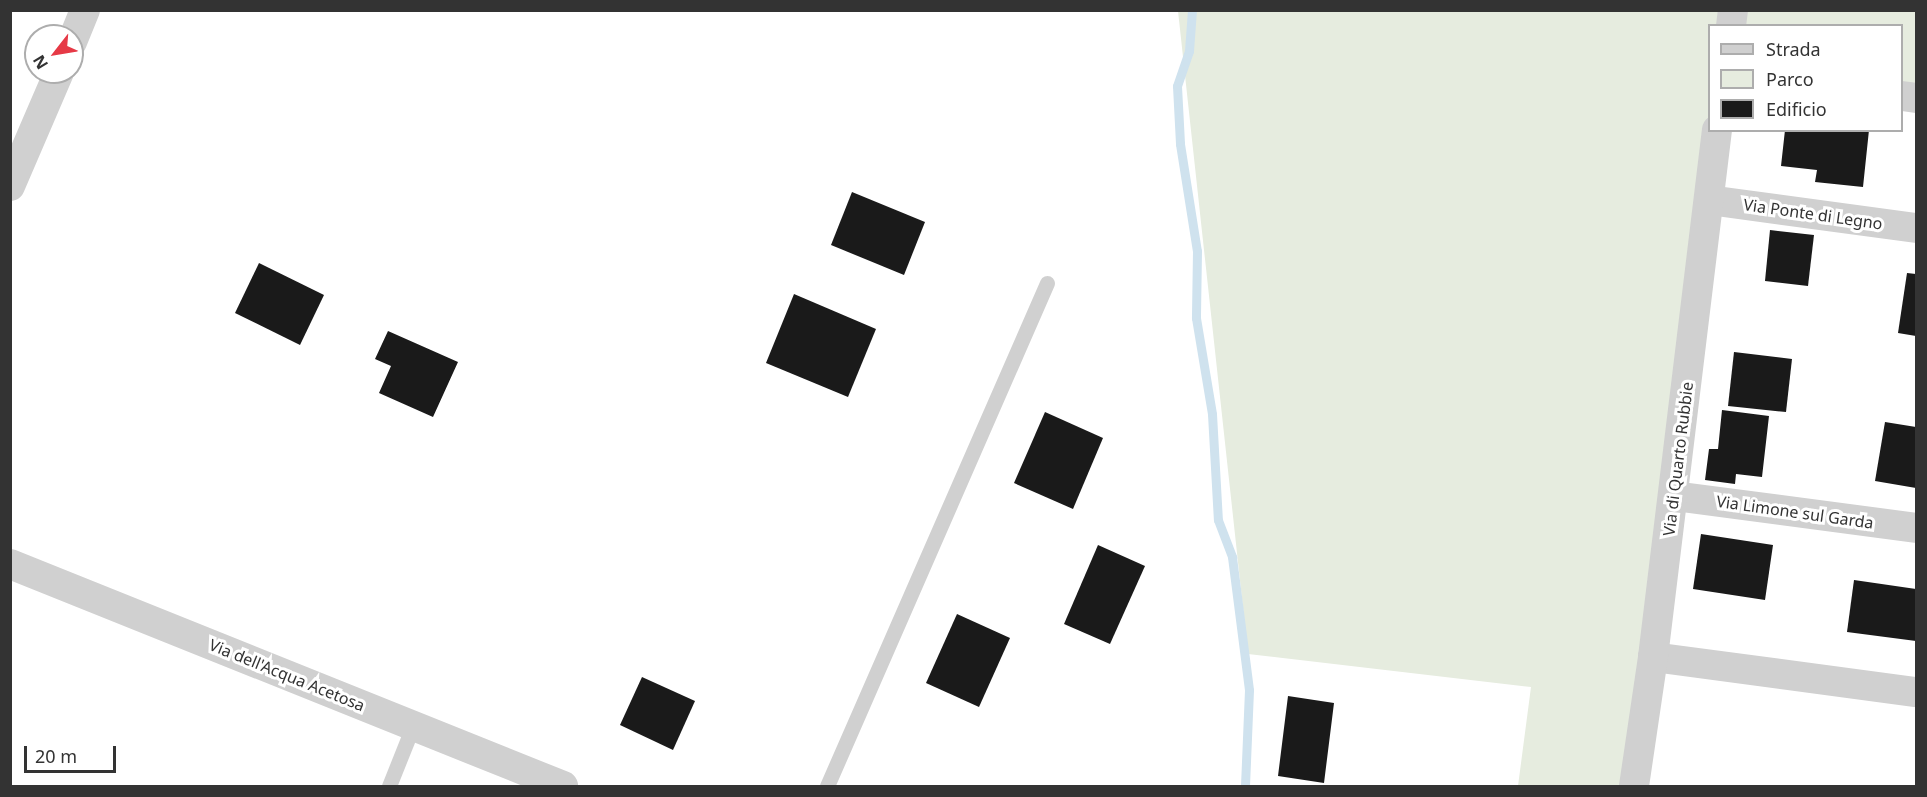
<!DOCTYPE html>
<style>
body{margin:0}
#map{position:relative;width:1927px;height:797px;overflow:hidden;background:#fff;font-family:"Noto Sans",sans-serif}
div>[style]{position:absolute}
.green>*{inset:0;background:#e6ecdf}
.stream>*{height:9px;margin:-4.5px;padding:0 4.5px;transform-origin:4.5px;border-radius:4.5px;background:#cfe2ee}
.building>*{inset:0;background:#1a1a1a}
.service>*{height:15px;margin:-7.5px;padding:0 7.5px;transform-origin:7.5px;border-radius:7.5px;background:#d0d0d0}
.minor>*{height:30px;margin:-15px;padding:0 15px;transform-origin:15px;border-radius:15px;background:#d0d0d0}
span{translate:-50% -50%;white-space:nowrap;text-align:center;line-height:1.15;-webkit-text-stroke:6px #fff;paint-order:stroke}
.street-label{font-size:16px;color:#333}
.frame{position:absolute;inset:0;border:12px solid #333;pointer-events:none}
.legend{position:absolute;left:1708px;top:24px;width:195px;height:108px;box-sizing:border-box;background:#fff;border:2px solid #adadad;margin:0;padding:8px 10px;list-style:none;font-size:18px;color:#333}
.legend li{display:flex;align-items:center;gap:12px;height:30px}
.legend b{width:30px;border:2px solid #adadad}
.north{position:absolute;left:24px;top:24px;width:60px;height:60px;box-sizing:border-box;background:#fff;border:2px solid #adadad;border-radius:50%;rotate:239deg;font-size:16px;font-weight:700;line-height:24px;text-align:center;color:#333}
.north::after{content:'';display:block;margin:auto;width:21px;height:27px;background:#e63946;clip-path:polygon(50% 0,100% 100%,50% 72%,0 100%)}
.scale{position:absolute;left:24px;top:746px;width:92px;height:27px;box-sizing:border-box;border:3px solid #333;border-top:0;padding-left:8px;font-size:18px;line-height:21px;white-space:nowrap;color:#333;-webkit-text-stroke:4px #fff;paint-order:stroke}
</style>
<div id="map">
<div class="green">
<i style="clip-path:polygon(1178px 11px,1916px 11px,1916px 98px,1902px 96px,1902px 26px,1710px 26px,1710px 130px,1634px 786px,1518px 786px,1531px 687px,1248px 654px)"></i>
</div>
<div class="stream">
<i style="left:1192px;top:10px;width:41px;rotate:94.2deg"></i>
<i style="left:1189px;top:51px;width:37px;rotate:109deg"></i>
<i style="left:1177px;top:86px;width:58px;rotate:87deg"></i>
<i style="left:1180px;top:144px;width:108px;rotate:81deg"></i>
<i style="left:1197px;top:251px;width:67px;rotate:90.9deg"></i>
<i style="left:1196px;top:318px;width:97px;rotate:80.5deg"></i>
<i style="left:1212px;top:414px;width:106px;rotate:86.8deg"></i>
<i style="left:1218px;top:520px;width:40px;rotate:69deg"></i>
<i style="left:1232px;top:557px;width:134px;rotate:82.7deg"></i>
<i style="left:1249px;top:690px;width:96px;rotate:92.4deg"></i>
</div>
<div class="building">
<i style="clip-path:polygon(1785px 130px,1869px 130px,1863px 187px,1815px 182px,1817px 170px,1781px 166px)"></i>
<i style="clip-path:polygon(852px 192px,925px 222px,904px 275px,831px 245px)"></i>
<i style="clip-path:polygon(1770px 230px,1814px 235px,1808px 286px,1765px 281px)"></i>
<i style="clip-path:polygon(259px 263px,324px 295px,300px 345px,235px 313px)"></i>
<i style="clip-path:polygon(1907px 273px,1916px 274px,1916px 336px,1898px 333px)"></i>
<i style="clip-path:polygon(794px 294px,876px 329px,848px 397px,766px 363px)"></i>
<i style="clip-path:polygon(388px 331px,458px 362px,433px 417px,379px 393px,391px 366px,375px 359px)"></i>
<i style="clip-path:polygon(1734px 352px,1792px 359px,1786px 412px,1728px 406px)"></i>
<i style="clip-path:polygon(1722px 410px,1769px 416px,1762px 477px,1736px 474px,1735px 484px,1705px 480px,1709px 449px,1718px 449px)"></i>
<i style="clip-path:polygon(1045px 412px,1103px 438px,1073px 509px,1014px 483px)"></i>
<i style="clip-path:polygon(1885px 422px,1916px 427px,1916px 488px,1875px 481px)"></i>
<i style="clip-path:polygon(1701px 534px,1773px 545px,1765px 600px,1693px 589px)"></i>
<i style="clip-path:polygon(1098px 545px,1145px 566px,1110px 644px,1064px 624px)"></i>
<i style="clip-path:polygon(1854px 580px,1916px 589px,1916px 641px,1847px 632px)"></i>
<i style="clip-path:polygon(957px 614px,1010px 638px,979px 707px,926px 683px)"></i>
<i style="clip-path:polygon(642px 677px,695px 701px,673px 750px,620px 725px)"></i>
<i style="clip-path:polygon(1288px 696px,1334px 703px,1324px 783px,1278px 776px)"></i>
</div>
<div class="service">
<i style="left:389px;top:786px;width:65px;rotate:-68.2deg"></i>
<i style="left:827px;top:786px;width:549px;rotate:-66.38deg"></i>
</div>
<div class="minor">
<i style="left:1731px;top:26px;width:16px;rotate:-83deg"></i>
<i style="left:72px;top:42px;width:35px;rotate:-68deg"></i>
<i style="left:1902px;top:96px;width:14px;rotate:8deg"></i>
<i style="left:10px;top:186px;width:124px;rotate:-66.7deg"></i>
<i style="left:1709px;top:200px;width:209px;rotate:7.7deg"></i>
<i style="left:1674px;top:496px;width:244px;rotate:7.5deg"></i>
<i style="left:10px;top:564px;width:596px;rotate:21.87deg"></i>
<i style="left:1653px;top:657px;width:265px;rotate:7.6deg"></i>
<i style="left:1634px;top:786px;width:130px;rotate:-81.6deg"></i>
<i style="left:1653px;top:657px;width:531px;rotate:-83.08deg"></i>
</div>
<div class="street-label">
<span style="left:1813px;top:214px;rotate:8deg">Via Ponte di Legno</span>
<span style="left:1678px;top:459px;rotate:-83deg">Via di Quarto Rubbie</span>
<span style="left:1795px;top:512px;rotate:8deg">Via Limone sul Garda</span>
<span style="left:287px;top:675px;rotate:22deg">Via dell'Acqua Acetosa</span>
</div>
<div class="frame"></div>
<ul class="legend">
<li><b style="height:8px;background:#d0d0d0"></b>Strada</li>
<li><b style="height:16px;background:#e6ecdf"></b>Parco</li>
<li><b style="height:16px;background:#1a1a1a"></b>Edificio</li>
</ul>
<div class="north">N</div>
<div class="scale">20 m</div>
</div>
